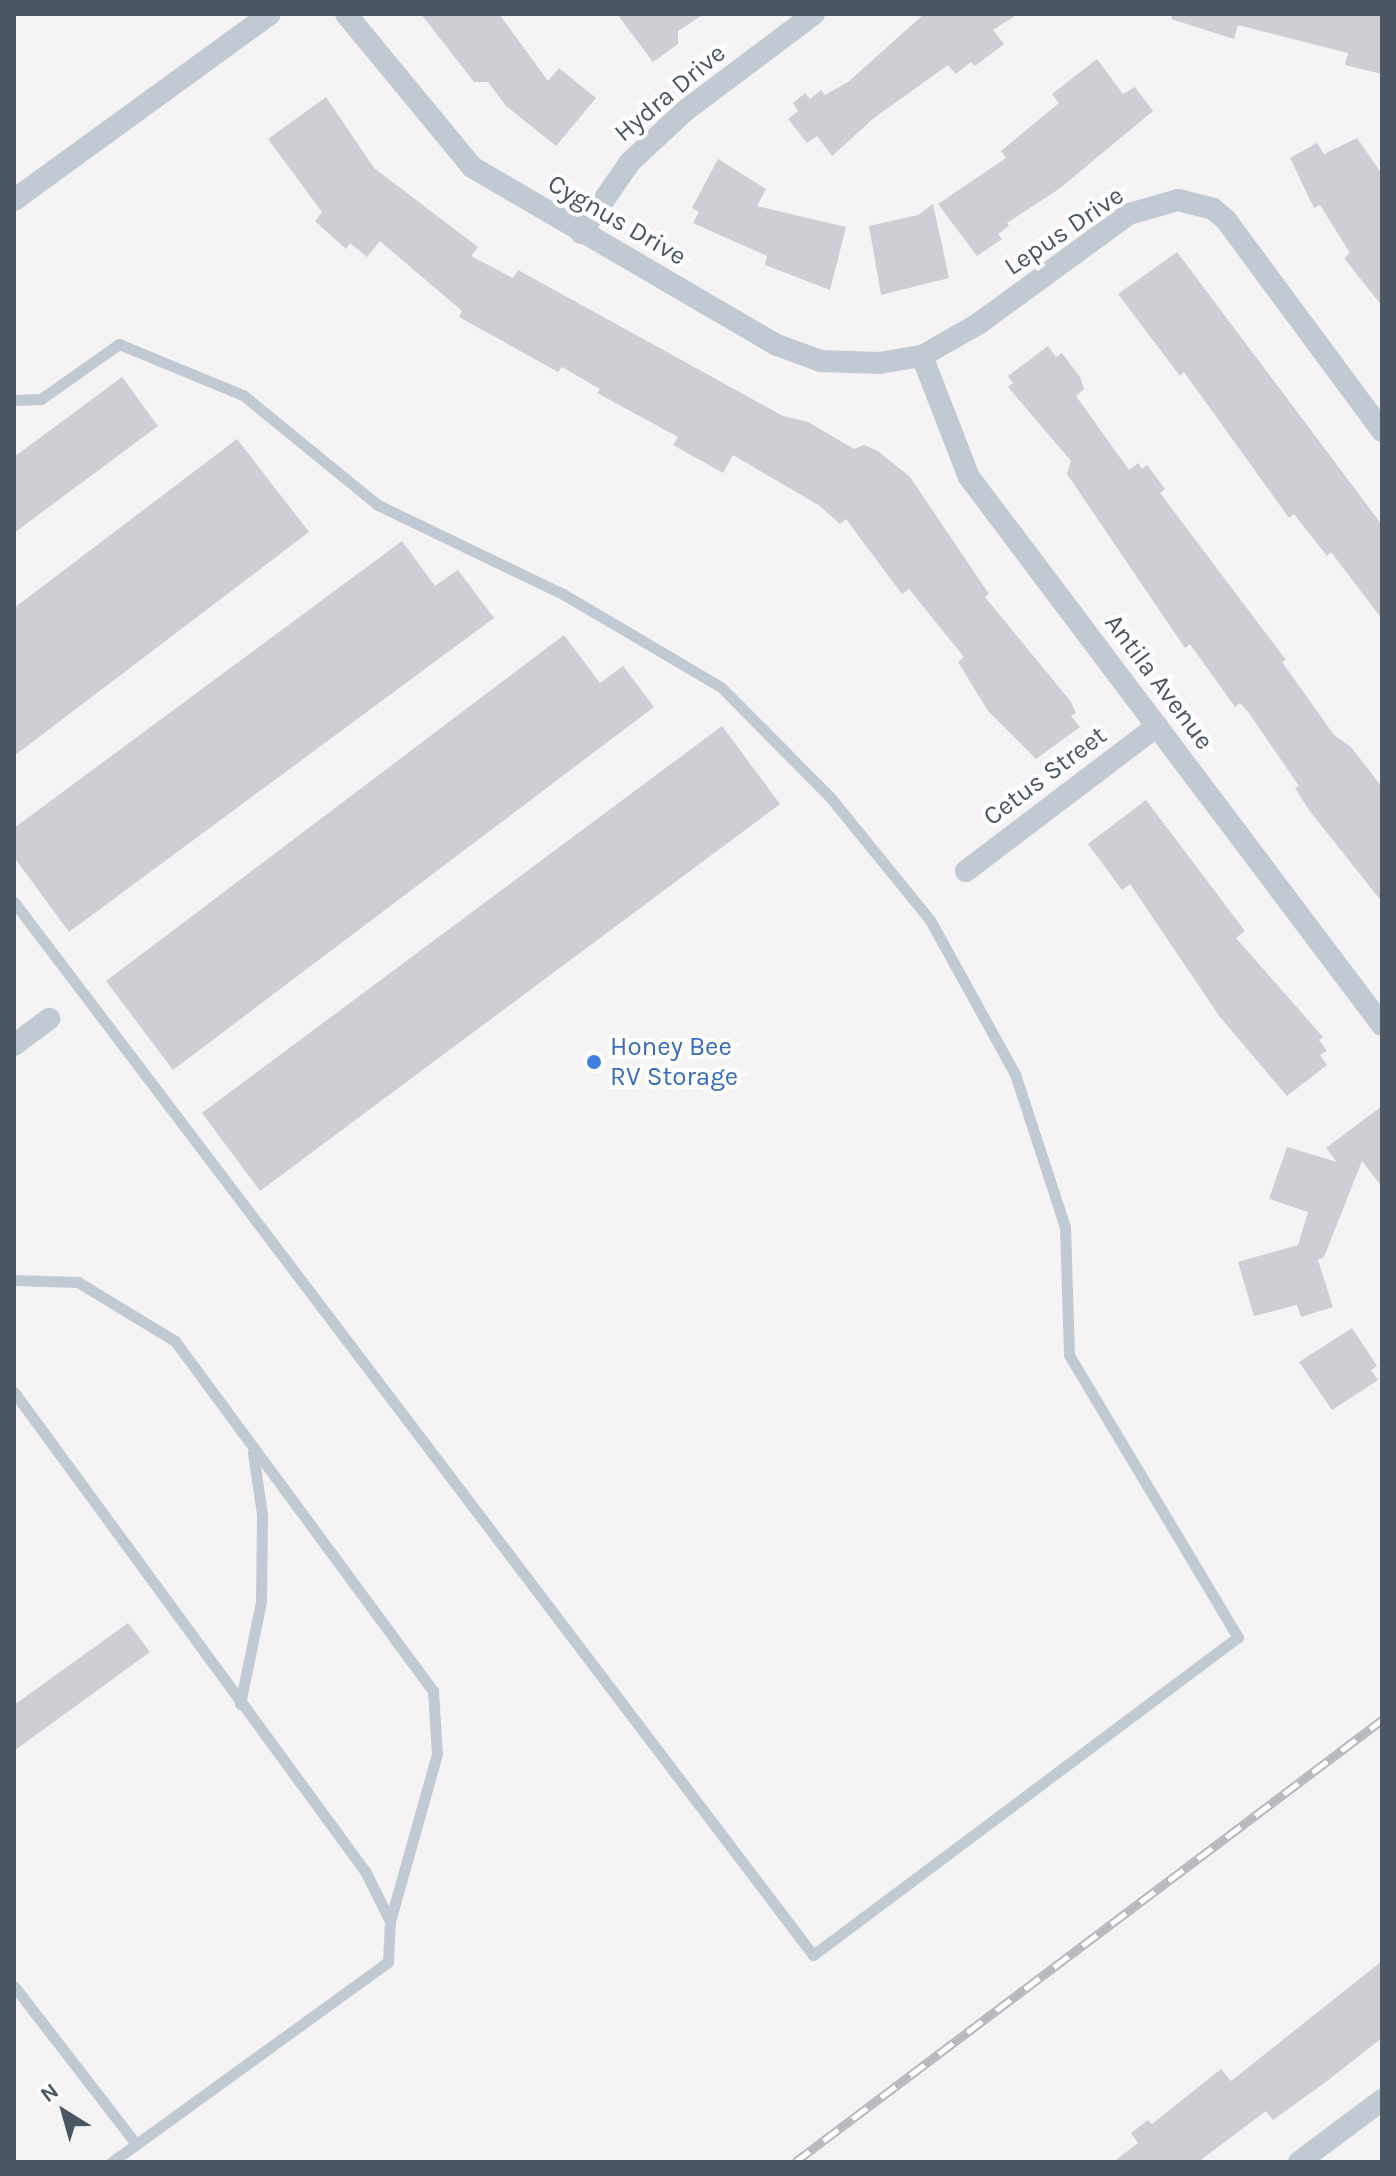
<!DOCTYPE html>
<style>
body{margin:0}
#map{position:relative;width:1396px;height:2176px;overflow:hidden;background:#f5f3f3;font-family:Karla,sans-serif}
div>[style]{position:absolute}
.building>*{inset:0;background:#cdcfd5}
.service>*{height:11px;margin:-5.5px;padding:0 5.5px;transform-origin:5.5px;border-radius:5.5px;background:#c1cad2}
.minor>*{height:22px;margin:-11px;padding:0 11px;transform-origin:11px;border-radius:11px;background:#c1cad2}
.rail>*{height:9px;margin-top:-4.5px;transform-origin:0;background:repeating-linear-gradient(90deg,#fff 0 18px,#b5b8bd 0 36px);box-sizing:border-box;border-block:2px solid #b5b8bd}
.dots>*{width:22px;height:22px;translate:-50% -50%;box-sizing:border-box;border:4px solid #fff;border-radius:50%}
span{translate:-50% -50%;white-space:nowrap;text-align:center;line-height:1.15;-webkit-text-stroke:8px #fff;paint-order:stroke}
.street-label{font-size:26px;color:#4a5661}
.shop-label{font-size:26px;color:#366cbe}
.left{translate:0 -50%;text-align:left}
.frame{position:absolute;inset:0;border:16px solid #4a5661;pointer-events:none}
.north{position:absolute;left:24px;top:2072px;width:80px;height:80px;-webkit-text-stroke:6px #fff;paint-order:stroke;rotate:323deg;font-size:22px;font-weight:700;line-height:32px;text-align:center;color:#4a5661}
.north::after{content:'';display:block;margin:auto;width:28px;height:36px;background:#4a5661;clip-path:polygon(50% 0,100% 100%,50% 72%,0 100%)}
</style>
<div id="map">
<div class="building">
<i style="clip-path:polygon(421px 14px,499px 14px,548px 81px,559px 68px,596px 98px,556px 146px,506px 106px,488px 82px,474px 82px)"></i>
<i style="clip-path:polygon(617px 14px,704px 14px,678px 31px,678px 44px,653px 62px)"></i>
<i style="clip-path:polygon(924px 14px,1018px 14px,993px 30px,1004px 44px,975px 66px,971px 62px,956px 74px,948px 65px,874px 118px,832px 156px,817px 136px,807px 143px,788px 119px,798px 111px,793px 103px,805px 93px,810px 99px,821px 90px,825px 95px,848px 82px)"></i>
<i style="clip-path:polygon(1172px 14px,1382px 14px,1382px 74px,1345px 65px,1348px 53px,1238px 25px,1234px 39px,1171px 19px)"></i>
<i style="clip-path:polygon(1097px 59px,1123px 94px,1135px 87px,1153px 111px,1059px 189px,1007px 223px,1009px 226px,998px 234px,1002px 239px,977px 256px,938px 204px,1006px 158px,1001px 151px,1059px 103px,1052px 94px)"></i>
<i style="clip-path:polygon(326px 97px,374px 168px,478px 247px,471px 256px,513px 278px,518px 270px,783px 416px,808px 422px,854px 449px,864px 445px,878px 451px,910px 477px,989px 594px,985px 597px,1071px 702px,1076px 713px,1071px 716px,1080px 727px,1036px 759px,988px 711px,958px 662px,964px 657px,909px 589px,902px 594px,846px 519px,840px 524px,820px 506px,733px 455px,723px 473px,673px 445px,678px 437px,597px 393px,600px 389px,562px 367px,558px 372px,459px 317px,462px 311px,380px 241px,367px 257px,350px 243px,346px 249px,315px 221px,322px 212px,268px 139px)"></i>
<i style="clip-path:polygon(1357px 138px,1382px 174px,1382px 306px,1344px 258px,1350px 253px,1320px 205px,1314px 208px,1290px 158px,1317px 143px,1324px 154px)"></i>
<i style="clip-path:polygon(718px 159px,766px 189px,757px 206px,846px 227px,830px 290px,765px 265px,767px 256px,693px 223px,699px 212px,692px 208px)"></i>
<i style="clip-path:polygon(933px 204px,949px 278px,881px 295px,869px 226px,918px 215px)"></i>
<i style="clip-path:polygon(1177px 252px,1382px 525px,1382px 619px,1331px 552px,1327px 556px,1294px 514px,1289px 518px,1184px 372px,1180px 376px,1118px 294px)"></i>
<i style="clip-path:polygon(1048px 346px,1056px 357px,1062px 353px,1080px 377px,1084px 389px,1076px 396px,1129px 470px,1138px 463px,1142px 469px,1147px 465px,1165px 489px,1160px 493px,1286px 660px,1282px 662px,1334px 735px,1351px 747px,1382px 787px,1382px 902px,1309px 810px,1295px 788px,1299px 786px,1249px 713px,1240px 703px,1235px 707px,1190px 644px,1185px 648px,1067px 474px,1071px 461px,1008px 387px,1013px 383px,1008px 376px)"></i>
<i style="clip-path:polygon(122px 377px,158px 426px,14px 533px,14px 457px)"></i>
<i style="clip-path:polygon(237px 439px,309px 532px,14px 756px,14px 608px)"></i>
<i style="clip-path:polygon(402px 541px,435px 586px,458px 570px,494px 618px,69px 932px,14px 857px,14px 828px)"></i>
<i style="clip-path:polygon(564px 635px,600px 683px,623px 666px,654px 707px,173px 1070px,106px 981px)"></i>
<i style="clip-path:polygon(722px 726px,780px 804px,260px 1191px,202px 1113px)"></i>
<i style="clip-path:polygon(1146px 800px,1245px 931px,1236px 938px,1323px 1037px,1319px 1040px,1327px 1051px,1320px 1055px,1327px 1065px,1287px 1096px,1220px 1017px,1130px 884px,1122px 890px,1088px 844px)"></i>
<i style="clip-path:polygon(1382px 1106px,1382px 1187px,1362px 1161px,1324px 1257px,1318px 1260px,1333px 1307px,1301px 1317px,1297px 1305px,1254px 1316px,1238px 1262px,1298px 1245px,1308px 1212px,1269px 1199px,1287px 1147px,1337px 1162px,1326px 1148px)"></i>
<i style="clip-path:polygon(1352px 1328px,1377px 1366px,1371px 1370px,1378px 1380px,1332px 1410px,1299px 1362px)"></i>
<i style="clip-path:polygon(128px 1623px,150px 1652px,14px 1751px,14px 1705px)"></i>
<i style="clip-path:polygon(1382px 1961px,1382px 2038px,1327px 2081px,1273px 2120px,1266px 2111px,1198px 2162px,1113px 2162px,1138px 2143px,1131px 2133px,1148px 2120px,1152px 2124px,1221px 2069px,1231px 2081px)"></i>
</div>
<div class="service">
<i style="left:14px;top:400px;width:27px;rotate:-2deg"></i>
<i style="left:41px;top:399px;width:95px;rotate:-35.2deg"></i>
<i style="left:119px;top:344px;width:134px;rotate:22.4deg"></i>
<i style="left:243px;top:395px;width:174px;rotate:39.2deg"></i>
<i style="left:378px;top:505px;width:205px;rotate:25.7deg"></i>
<i style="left:563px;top:594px;width:183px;rotate:30.5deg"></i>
<i style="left:721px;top:687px;width:155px;rotate:45.3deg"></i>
<i style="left:830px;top:797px;width:159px;rotate:50.9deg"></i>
<i style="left:930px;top:920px;width:176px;rotate:61.1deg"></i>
<i style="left:1015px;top:1074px;width:161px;rotate:71.9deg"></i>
<i style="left:1065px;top:1227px;width:128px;rotate:88.2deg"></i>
<i style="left:1069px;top:1355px;width:329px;rotate:59.1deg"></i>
<i style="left:1238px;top:1637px;width:531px;rotate:143.19deg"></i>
<i style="left:813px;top:1955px;width:1322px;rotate:-127.19deg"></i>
<i style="left:14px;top:1280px;width:64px;rotate:1.8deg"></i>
<i style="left:78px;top:1282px;width:114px;rotate:31.3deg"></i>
<i style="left:175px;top:1341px;width:435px;rotate:53.6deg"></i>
<i style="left:433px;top:1691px;width:63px;rotate:86.4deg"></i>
<i style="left:437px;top:1754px;width:173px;rotate:105.7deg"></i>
<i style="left:14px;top:1392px;width:594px;rotate:53.77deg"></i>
<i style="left:365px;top:1871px;width:56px;rotate:63.4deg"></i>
<i style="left:390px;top:1921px;width:41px;rotate:92.8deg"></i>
<i style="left:388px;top:1962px;width:341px;rotate:144.1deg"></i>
<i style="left:240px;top:1704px;width:104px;rotate:-78.4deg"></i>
<i style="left:261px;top:1602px;width:88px;rotate:-89.3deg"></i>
<i style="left:262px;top:1514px;width:62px;rotate:-98.4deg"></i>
<i style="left:14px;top:1986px;width:200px;rotate:52.3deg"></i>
</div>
<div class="minor">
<i style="left:346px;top:14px;width:198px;rotate:50.5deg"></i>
<i style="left:472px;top:167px;width:353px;rotate:30.3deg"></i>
<i style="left:777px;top:345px;width:47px;rotate:20deg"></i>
<i style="left:821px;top:361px;width:58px;rotate:2deg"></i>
<i style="left:879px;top:363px;width:44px;rotate:-9.2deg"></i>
<i style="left:922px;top:356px;width:64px;rotate:-29.7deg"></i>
<i style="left:978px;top:324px;width:187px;rotate:-36.1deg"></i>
<i style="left:1129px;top:214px;width:51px;rotate:-15.9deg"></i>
<i style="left:1178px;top:200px;width:36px;rotate:14deg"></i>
<i style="left:1213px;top:209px;width:17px;rotate:40deg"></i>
<i style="left:1226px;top:220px;width:262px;rotate:53.5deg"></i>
<i style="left:14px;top:200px;width:316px;rotate:-36deg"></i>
<i style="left:581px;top:233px;width:86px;rotate:-55.4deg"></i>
<i style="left:630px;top:162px;width:76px;rotate:-42.9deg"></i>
<i style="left:686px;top:110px;width:160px;rotate:-36.9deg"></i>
<i style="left:922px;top:356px;width:130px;rotate:68.8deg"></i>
<i style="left:969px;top:477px;width:686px;rotate:53deg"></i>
<i style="left:966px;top:871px;width:240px;rotate:-37.2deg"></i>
<i style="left:14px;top:1045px;width:44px;rotate:-36.6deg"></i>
<i style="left:1299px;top:2162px;width:104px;rotate:-36.8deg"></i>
</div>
<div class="rail">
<i style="left:795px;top:2162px;width:735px;rotate:-36.98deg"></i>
</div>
<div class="dots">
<i style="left:594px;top:1062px;background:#3f7fe0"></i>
</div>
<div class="street-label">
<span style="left:670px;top:93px;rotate:-40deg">Hydra Drive</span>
<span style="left:617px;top:220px;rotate:30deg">Cygnus Drive</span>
<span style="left:1064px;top:231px;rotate:-34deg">Lepus Drive</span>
<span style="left:1159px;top:682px;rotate:53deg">Antila Avenue</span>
<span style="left:1045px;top:776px;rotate:-37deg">Cetus Street</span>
</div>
<div class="shop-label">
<span class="left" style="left:610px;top:1062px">Honey Bee<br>RV Storage</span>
</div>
<div class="frame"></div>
<div class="north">N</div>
</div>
